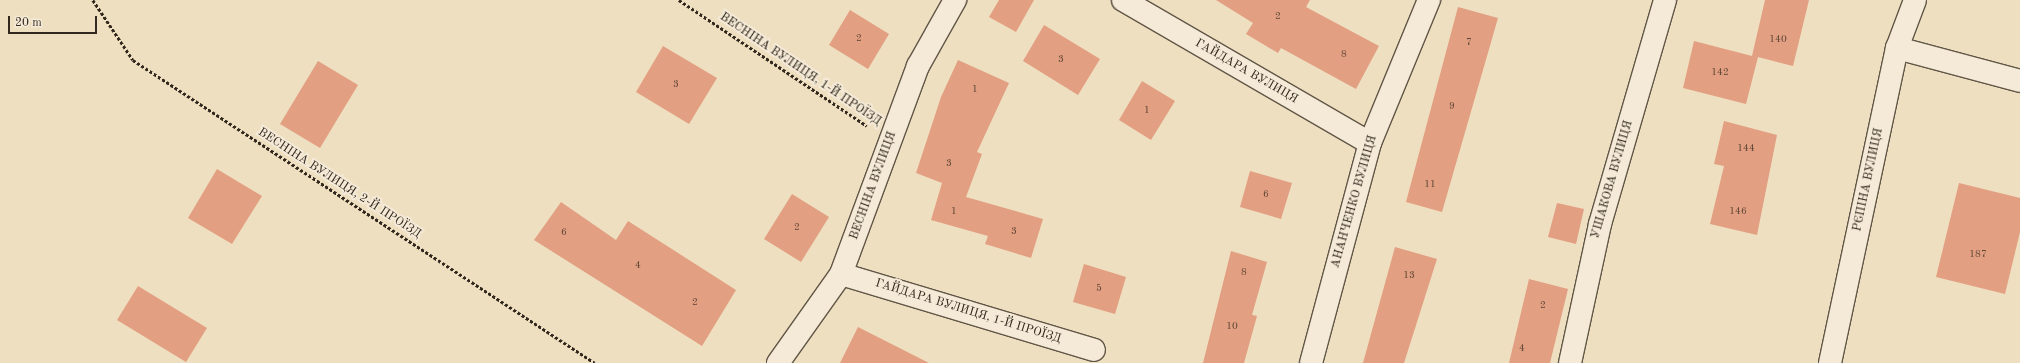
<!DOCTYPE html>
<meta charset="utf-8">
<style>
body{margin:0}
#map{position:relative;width:2020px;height:363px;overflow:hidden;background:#eedfc1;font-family:"Old Standard TT",serif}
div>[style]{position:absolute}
.building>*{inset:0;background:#e39f81}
.path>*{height:2.5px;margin-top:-1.25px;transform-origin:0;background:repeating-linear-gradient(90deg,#32281d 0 3px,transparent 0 5px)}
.roads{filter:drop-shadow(1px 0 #615646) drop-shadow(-1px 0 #615646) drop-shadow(0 1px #615646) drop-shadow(0 -1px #615646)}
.minor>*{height:22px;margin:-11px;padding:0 11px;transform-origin:11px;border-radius:11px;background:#f4ead7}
span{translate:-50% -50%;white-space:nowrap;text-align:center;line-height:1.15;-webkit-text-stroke:4px #f4ead7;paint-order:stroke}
.number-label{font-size:10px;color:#5e4636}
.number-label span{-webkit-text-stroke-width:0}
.street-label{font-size:12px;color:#32281d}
.scale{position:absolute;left:8px;top:16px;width:89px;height:18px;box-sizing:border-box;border:2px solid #32281d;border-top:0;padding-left:5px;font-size:12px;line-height:14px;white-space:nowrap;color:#32281d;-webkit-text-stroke:3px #f4ead7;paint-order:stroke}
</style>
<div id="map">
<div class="building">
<i style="clip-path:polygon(999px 0,1034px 0,1016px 32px,989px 17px)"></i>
<i style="clip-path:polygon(1216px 0,1310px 0,1306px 7px,1379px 46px,1356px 89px,1281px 48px,1278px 53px,1246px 34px,1253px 23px)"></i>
<i style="clip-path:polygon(1765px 0,1809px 0,1793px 66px,1758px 57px,1746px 104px,1683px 88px,1694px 41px,1752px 56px)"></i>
<i style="clip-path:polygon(1458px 7px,1498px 18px,1442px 212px,1406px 202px)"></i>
<i style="clip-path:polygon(850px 10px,889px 34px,868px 69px,829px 45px)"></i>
<i style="clip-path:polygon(1044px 25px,1100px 59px,1078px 95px,1023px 61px)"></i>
<i style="clip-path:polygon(663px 46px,717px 78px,689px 124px,636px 92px)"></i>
<i style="clip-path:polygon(958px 60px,1009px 83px,977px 152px,982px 154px,966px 197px,1043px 219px,1031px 258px,985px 244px,988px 236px,931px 220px,942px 183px,916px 173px,941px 97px)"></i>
<i style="clip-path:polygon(318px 61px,358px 85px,320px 148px,280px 124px)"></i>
<i style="clip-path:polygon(1142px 81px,1175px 101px,1151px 140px,1119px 120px)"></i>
<i style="clip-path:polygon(1724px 121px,1777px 135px,1757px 235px,1710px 224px,1724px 166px,1714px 164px)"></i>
<i style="clip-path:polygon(217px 169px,262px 196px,232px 244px,188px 218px)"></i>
<i style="clip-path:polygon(1250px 171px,1292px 183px,1281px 219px,1240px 207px)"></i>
<i style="clip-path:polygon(1959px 183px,2020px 198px,2020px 232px,2005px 294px,1936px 277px)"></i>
<i style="clip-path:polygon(792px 194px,829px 217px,801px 262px,764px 239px)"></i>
<i style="clip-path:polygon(561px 202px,616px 240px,628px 221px,736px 290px,702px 346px,534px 240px)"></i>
<i style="clip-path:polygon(1557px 203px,1584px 209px,1576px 244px,1548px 237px)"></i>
<i style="clip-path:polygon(1395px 247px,1437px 259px,1404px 363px,1363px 363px)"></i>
<i style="clip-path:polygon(1231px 251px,1267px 262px,1252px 315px,1257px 316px,1244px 363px,1203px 363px)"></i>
<i style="clip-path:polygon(1084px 264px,1126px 277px,1115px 314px,1073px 302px)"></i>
<i style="clip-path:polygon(1529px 279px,1568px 289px,1550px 363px,1509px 363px)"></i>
<i style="clip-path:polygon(138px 286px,207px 328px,186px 362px,117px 320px)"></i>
<i style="clip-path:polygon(858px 327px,929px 363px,840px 363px)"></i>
</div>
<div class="path">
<i style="left:93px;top:0;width:72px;rotate:56.3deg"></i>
<i style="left:133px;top:60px;width:552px;rotate:33.26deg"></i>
<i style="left:679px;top:0;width:226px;rotate:33.8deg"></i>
</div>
<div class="roads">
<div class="minor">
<i style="left:1123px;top:0;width:285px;rotate:30.1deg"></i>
<i style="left:1897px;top:48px;width:127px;rotate:15deg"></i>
<i style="left:841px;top:274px;width:264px;rotate:16.7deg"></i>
<i style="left:778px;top:363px;width:109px;rotate:-54.7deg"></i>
<i style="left:841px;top:274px;width:222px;rotate:-69.7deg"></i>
<i style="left:918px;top:66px;width:76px;rotate:-60.7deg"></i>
<i style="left:1311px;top:363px;width:228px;rotate:-75deg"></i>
<i style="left:1370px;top:143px;width:155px;rotate:-67.6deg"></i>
<i style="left:1570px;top:363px;width:142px;rotate:-77.8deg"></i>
<i style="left:1600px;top:224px;width:233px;rotate:-73.8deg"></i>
<i style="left:1830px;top:363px;width:322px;rotate:-78deg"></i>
<i style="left:1897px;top:48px;width:51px;rotate:-69.4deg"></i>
</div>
</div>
<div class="number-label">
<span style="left:1278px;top:17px">2</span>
<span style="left:859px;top:39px">2</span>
<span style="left:1778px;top:40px">140</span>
<span style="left:1469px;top:43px">7</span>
<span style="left:1344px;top:55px">8</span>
<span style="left:1061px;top:60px">3</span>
<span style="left:1720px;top:73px">142</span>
<span style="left:676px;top:85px">3</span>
<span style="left:975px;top:90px">1</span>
<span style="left:1452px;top:107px">9</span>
<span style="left:1147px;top:111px">1</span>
<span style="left:1746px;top:149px">144</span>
<span style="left:949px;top:164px">3</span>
<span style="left:1430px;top:185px">11</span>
<span style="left:1266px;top:195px">6</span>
<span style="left:954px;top:212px">1</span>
<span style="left:1738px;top:212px">146</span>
<span style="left:797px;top:228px">2</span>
<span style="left:1014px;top:232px">3</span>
<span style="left:564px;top:233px">6</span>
<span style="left:1978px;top:255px">187</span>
<span style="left:638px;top:266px">4</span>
<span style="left:1244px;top:273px">8</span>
<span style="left:1409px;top:276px">13</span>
<span style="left:1099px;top:289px">5</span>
<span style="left:695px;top:303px">2</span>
<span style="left:1543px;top:306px">2</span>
<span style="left:1232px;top:327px">10</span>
<span style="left:1522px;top:349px">4</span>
</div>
<div class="street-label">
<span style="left:800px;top:70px;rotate:34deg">ВЕСНІНА ВУЛИЦЯ, 1-Й ПРОЇЗД</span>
<span style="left:1246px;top:72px;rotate:30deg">ГАЙДАРА ВУЛИЦЯ</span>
<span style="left:1613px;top:180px;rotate:-74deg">УШАКОВА ВУЛИЦЯ</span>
<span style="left:1869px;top:180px;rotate:-78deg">РЄПІНА ВУЛИЦЯ</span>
<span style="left:339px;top:184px;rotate:33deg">ВЕСНІНА ВУЛИЦЯ, 2-Й ПРОЇЗД</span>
<span style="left:874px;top:186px;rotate:-70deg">ВЕСНІНА ВУЛИЦЯ</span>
<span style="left:1355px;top:202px;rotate:-74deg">АНАНЧЕНКО ВУЛИЦЯ</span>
<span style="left:968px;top:312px;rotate:17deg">ГАЙДАРА ВУЛИЦЯ, 1-Й ПРОЇЗД</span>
</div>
<div class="scale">20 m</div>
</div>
